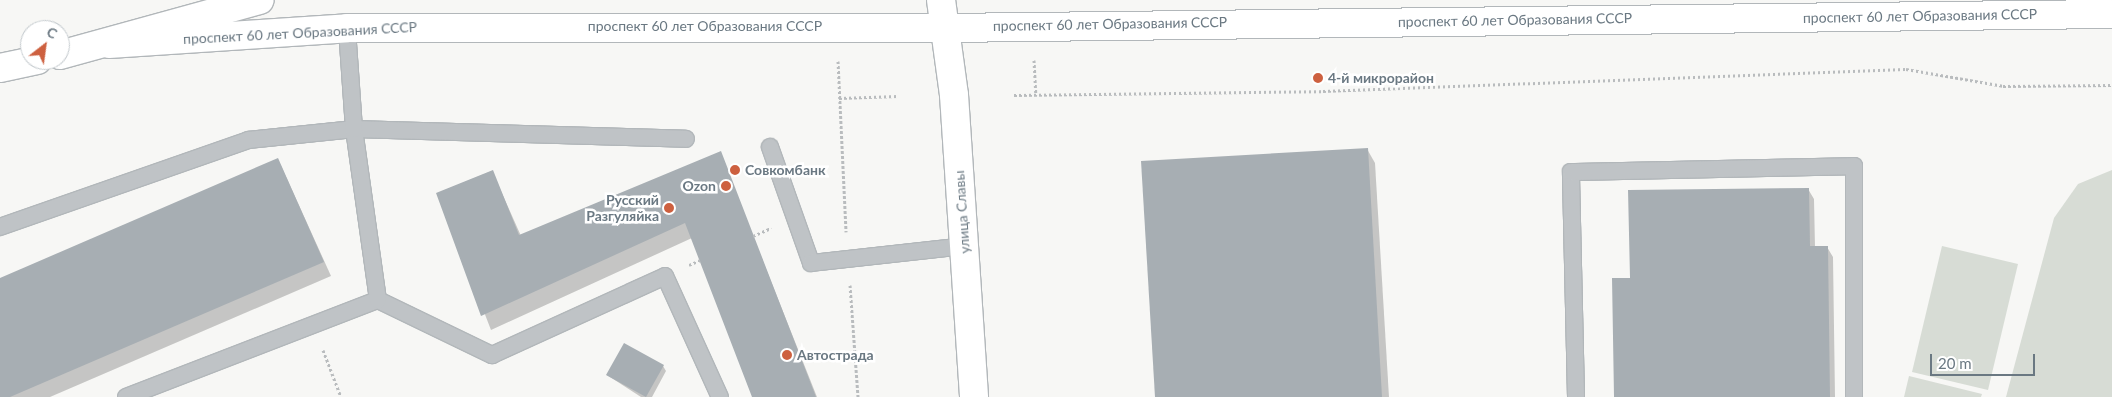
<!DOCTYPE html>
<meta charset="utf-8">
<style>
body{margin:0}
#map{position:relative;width:2112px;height:397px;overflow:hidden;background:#f7f7f5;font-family:Lato,sans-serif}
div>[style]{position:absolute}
.green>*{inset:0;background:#d7dcd5}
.shadow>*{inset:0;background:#0003}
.building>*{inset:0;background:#a7aeb3}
.path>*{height:3px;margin-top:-1.5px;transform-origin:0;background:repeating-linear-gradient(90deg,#b9bcbe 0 2.5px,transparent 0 5px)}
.roads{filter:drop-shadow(1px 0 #b2b7ba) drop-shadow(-1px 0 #b2b7ba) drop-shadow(0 1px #b2b7ba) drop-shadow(0 -1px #b2b7ba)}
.service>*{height:16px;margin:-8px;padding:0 8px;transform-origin:8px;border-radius:8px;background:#bfc3c6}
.secondary>*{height:28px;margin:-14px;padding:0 14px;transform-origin:14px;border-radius:14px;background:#fff}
.dots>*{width:14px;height:14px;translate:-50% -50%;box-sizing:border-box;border:2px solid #fff;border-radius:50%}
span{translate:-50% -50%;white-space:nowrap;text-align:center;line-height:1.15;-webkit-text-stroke:5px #fff;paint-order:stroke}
.street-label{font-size:14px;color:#6a7882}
.poi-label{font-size:14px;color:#6a7882;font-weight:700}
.left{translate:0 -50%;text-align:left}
.right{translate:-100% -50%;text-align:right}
.north{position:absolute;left:20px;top:20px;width:50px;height:50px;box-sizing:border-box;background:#fff;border:1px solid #c3c9cd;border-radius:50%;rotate:30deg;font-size:14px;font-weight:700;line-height:20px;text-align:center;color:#6a7882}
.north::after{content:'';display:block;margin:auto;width:18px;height:22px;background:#cd603f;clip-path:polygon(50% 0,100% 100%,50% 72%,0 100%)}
.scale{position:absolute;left:1930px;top:354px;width:105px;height:22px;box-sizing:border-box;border:2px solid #6a7882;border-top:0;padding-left:6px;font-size:15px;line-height:18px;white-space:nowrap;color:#6a7882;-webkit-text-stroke:4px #fff;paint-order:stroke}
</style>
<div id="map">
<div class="green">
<i style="clip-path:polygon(2112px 170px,2112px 397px,2006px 397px,2054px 218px,2078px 184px)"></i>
<i style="clip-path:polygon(1942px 246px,2018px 264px,1988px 390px,1912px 372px)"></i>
<i style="clip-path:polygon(1909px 376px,1982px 394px,1981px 397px,1904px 397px)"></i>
</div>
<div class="shadow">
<i style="clip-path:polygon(1367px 149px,1375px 163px,1389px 397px,1156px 397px)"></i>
<i style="clip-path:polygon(720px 153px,817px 397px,753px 397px,692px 238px,491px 330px,438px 193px,492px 171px,521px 236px)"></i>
<i style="clip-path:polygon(278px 159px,331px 276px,50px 397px,0 397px,0 280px)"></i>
<i style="clip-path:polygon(1808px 189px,1814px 199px,1815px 247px,1827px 247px,1833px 257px,1835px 397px,1615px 397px,1631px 279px)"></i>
<i style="clip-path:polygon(663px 366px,666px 371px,652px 397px,641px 397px,607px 375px)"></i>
</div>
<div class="building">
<i style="clip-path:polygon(1368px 148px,1382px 397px,1155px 397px,1141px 161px)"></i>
<i style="clip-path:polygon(721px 151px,816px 397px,752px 397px,685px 223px,481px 316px,436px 193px,493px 170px,519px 235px)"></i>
<i style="clip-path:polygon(278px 158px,324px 262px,10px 397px,0 397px,0 278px)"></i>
<i style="clip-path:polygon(1809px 188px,1810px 246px,1828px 246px,1830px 397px,1614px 397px,1612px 278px,1630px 278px,1628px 190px)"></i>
<i style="clip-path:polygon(624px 343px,664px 365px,646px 397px,606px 375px)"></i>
</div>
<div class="path">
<i style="left:1034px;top:60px;width:35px;rotate:87deg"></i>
<i style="left:838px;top:61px;width:171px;rotate:87.3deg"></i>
<i style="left:1014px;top:95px;width:309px;rotate:-0.7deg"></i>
<i style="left:1323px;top:91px;width:583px;rotate:-2.16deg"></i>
<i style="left:1906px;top:69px;width:98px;rotate:9.9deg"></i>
<i style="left:2003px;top:86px;width:109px;rotate:-0.5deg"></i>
<i style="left:839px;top:98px;width:59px;rotate:-1.9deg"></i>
<i style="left:753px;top:236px;width:20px;rotate:-24deg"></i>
<i style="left:689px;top:265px;width:12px;rotate:-24deg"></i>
<i style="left:850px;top:285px;width:112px;rotate:85.9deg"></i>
<i style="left:323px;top:350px;width:50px;rotate:69deg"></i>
</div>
<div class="roads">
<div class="service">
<i style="left:770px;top:147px;width:123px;rotate:70.5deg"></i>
<i style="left:811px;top:263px;width:155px;rotate:-6.3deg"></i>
<i style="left:0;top:227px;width:263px;rotate:-19.3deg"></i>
<i style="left:248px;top:140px;width:107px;rotate:-5.9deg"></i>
<i style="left:354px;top:129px;width:332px;rotate:1.7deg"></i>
<i style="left:378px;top:300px;width:127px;rotate:25.8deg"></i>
<i style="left:492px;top:355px;width:190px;rotate:-24.5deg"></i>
<i style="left:665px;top:276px;width:133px;rotate:65.6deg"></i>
<i style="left:126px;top:397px;width:270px;rotate:-21.1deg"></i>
<i style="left:378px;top:300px;width:173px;rotate:-98deg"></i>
<i style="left:354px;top:129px;width:101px;rotate:-94deg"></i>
<i style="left:1576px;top:397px;width:225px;rotate:-91.3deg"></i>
<i style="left:1571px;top:172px;width:283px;rotate:-1.2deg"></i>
<i style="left:1854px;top:166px;width:231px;rotate:90deg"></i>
</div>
<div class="secondary">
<i style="left:941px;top:0;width:96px;rotate:82.2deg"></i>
<i style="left:954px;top:95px;width:303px;rotate:86.2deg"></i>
<i style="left:109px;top:44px;width:239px;rotate:-3.8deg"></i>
<i style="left:347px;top:28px;width:599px"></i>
<i style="left:946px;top:28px;width:1166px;rotate:-0.69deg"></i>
<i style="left:60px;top:55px;width:207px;rotate:-15.4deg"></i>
<i style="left:0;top:68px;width:38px;rotate:-12deg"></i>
</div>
</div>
<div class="dots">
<i style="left:1318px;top:78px;background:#cd603f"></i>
<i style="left:735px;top:170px;background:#cd603f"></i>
<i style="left:726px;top:186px;background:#cd603f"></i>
<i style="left:669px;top:208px;background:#cd603f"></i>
<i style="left:787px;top:355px;background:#cd603f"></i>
</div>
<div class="street-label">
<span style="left:1920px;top:16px;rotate:-1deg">проспект 60 лет Образования СССР</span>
<span style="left:1515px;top:20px;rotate:-1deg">проспект 60 лет Образования СССР</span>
<span style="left:1110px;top:24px;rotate:-1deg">проспект 60 лет Образования СССР</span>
<span style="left:705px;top:26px">проспект 60 лет Образования СССР</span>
<span style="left:300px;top:33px;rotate:-3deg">проспект 60 лет Образования СССР</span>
<span style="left:962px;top:212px;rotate:-94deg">улица Славы</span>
</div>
<div class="poi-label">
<span class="left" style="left:1328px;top:78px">4-й микрорайон</span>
<span class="left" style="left:745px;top:170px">Совкомбанк</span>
<span class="right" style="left:716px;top:186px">Ozon</span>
<span class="right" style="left:659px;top:208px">Русский<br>Разгуляйка</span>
<span class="left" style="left:797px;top:355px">Автострада</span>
</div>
<div class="north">С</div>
<div class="scale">20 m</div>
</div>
